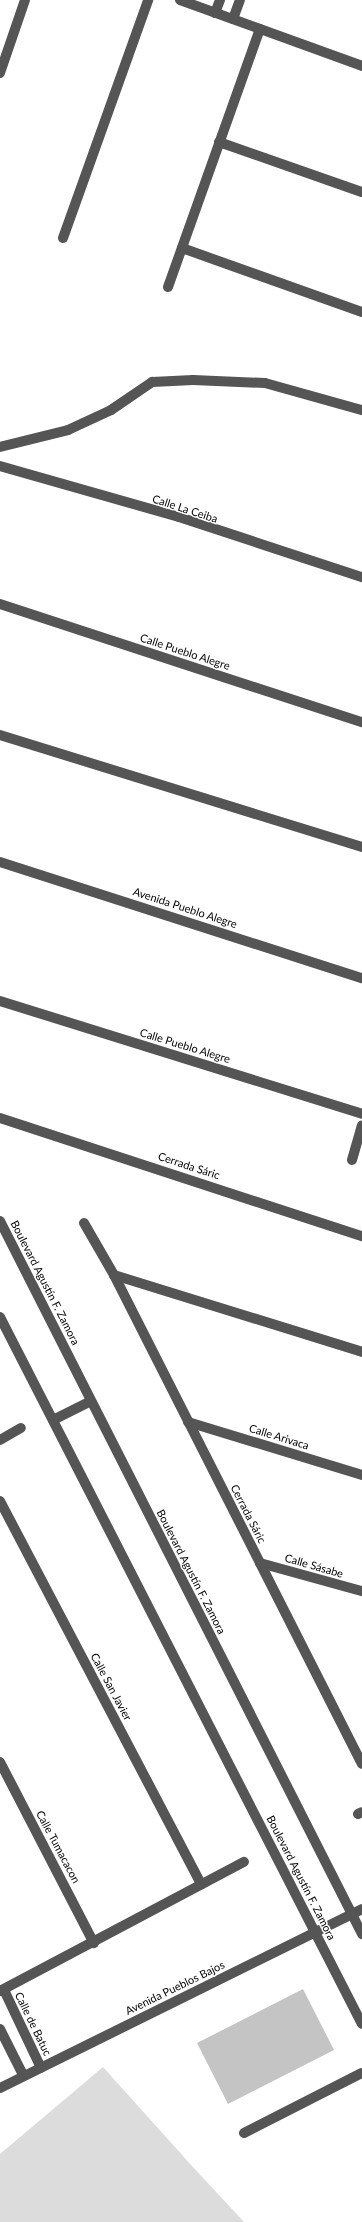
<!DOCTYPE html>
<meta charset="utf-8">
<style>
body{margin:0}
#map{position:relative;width:362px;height:2222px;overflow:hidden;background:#fff;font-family:Lato,sans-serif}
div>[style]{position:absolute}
.green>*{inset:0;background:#dcdcdc}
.building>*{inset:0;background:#c4c4c4}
.minor>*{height:10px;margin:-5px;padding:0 5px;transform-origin:5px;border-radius:5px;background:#555}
span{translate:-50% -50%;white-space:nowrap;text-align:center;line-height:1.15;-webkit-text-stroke:3px #fff;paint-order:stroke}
.street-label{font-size:11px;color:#000}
</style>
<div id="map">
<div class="green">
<i style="clip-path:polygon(103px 2067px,192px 2166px,244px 2222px,0 2222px,0 2154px)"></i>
</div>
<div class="building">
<i style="clip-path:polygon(303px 1989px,334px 2050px,228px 2104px,197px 2043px)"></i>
</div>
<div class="minor">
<i style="left:180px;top:0;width:194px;rotate:19.9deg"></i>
<i style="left:215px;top:13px;width:14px;rotate:-69deg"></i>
<i style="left:233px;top:19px;width:20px;rotate:-70deg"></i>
<i style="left:0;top:73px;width:77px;rotate:-71.1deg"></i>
<i style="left:219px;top:142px;width:151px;rotate:19.3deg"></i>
<i style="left:63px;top:238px;width:253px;rotate:-70.3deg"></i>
<i style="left:182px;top:248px;width:191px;rotate:19.6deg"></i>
<i style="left:168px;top:287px;width:274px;rotate:-70.4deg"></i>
<i style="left:0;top:447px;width:70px;rotate:-14deg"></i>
<i style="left:68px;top:430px;width:47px;rotate:-24.9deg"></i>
<i style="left:111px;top:410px;width:50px;rotate:-34.3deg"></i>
<i style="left:152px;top:382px;width:41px;rotate:-2.8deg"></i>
<i style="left:193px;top:380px;width:72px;rotate:2.4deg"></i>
<i style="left:265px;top:383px;width:101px;rotate:15.6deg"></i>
<i style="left:0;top:466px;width:186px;rotate:15.9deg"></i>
<i style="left:179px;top:517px;width:193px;rotate:18.2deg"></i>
<i style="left:0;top:604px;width:381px;rotate:18.1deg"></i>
<i style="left:0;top:735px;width:379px;rotate:17.2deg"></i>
<i style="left:0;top:862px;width:380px;rotate:17.8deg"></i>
<i style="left:0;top:1001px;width:379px;rotate:17.3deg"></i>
<i style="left:0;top:1118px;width:381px;rotate:18.1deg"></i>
<i style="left:352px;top:1160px;width:36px;rotate:-74deg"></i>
<i style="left:0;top:1221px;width:800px;rotate:63.08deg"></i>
<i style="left:84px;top:1223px;width:60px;rotate:60deg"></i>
<i style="left:114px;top:1275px;width:548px;rotate:63.11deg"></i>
<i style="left:114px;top:1275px;width:260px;rotate:17.2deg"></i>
<i style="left:0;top:1317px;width:794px;rotate:62.89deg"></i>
<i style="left:53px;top:1420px;width:42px;rotate:-26.6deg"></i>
<i style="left:188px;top:1422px;width:182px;rotate:16.9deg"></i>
<i style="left:0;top:1440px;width:24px;rotate:-30deg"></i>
<i style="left:0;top:1501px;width:433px;rotate:62.3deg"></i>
<i style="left:260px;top:1563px;width:106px;rotate:15.4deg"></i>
<i style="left:0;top:1762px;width:204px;rotate:62.6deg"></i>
<i style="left:358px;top:1814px;width:4px;rotate:-27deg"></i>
<i style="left:4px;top:1990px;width:86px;rotate:64.6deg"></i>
<i style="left:0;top:1991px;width:276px;rotate:-27.9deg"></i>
<i style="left:0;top:2029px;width:51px;rotate:63.4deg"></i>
<i style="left:0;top:2088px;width:404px;rotate:-26.3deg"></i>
<i style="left:244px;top:2133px;width:132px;rotate:-27deg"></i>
</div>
<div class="street-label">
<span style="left:185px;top:509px;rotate:18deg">Calle La Ceiba</span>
<span style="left:185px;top:652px;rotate:18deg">Calle Pueblo Alegre</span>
<span style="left:185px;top:908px;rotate:18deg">Avenida Pueblo Alegre</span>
<span style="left:185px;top:1046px;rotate:17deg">Calle Pueblo Alegre</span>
<span style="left:189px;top:1166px;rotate:18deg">Cerrada Sáric</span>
<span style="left:45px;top:1283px;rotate:63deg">Boulevard Agustín F. Zamora</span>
<span style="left:279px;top:1437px;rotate:17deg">Calle Arivaca</span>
<span style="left:248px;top:1514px;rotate:63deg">Cerrada Sáric</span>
<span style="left:314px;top:1566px;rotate:16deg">Calle Sásabe</span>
<span style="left:191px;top:1572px;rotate:63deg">Boulevard Agustín F. Zamora</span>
<span style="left:111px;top:1687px;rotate:62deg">Calle San Javier</span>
<span style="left:58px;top:1847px;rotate:62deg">Calle Tumacacon</span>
<span style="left:301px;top:1878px;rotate:63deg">Boulevard Agustín F. Zamora</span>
<span style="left:175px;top:1988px;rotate:-26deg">Avenida Pueblos Bajos</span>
<span style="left:33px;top:2024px;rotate:64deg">Calle de Batuc</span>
</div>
</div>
